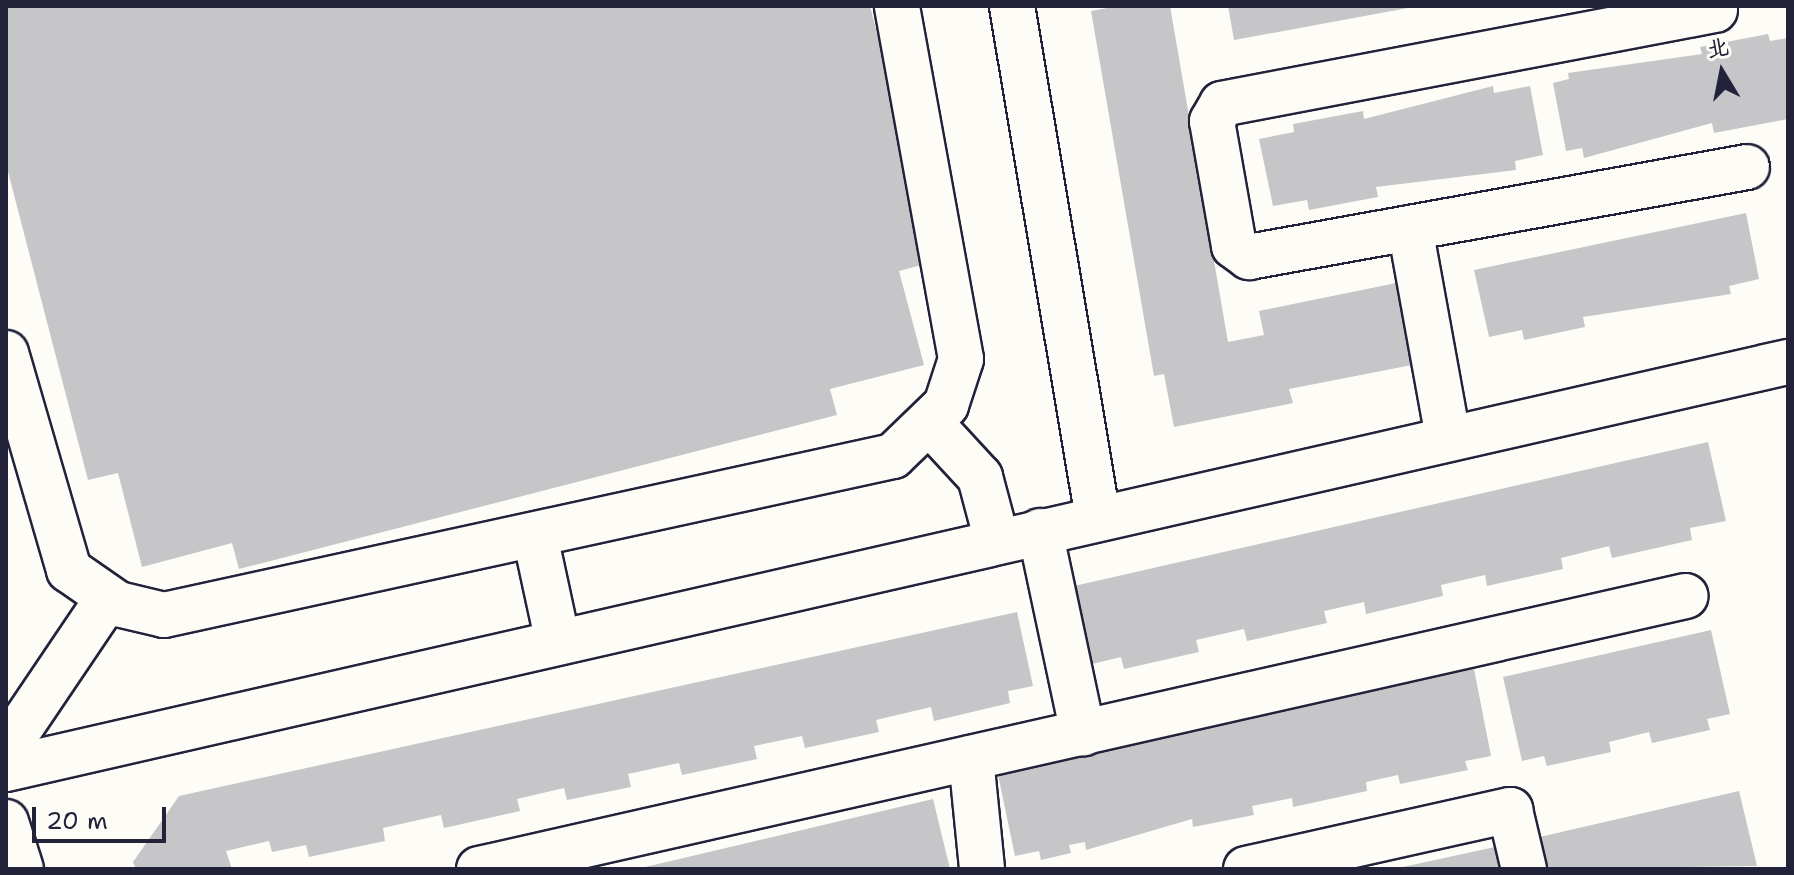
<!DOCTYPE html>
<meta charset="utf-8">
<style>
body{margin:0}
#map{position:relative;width:1794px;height:875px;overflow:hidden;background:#fdfcf7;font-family:"Shantell Sans","LXGW WenKai TC",sans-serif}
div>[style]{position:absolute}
.building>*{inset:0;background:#c6c6c8}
.roads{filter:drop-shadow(2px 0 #22223b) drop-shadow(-2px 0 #22223b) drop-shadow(0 2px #22223b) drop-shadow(0 -2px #22223b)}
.minor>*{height:44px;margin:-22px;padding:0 22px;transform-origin:22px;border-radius:22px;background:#fdfcf7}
span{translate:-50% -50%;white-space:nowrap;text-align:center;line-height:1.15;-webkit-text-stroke:8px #fdfcf7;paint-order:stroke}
.frame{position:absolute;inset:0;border:8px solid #22223b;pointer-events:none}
.north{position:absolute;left:1682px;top:32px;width:80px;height:80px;-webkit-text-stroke:6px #fdfcf7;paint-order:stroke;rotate:350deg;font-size:22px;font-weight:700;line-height:32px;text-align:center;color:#22223b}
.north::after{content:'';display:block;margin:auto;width:28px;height:36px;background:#22223b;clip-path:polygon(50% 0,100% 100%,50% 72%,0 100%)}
.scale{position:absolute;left:32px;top:807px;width:134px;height:36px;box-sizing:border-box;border:4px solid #22223b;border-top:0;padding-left:10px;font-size:24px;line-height:28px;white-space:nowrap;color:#22223b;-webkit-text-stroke:6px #fdfcf7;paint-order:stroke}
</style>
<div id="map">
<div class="building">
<i style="clip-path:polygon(6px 6px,870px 6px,936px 261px,899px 271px,924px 365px,830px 389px,837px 415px,239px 569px,232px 543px,142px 567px,118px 473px,88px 480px,6px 164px)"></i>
<i style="clip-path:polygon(1118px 6px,1170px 6px,1228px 342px,1264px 335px,1259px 311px,1401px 282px,1417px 364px,1289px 389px,1293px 403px,1174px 427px,1164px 374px,1154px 376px,1091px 11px)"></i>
<i style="clip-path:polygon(1228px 6px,1407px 6px,1408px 8px,1234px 40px)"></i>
<i style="clip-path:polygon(1768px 34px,1770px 41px,1788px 38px,1788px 119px,1714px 133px,1712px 123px,1584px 158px,1582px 148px,1566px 151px,1553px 83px,1569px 79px,1568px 73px,1702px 54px,1700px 47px)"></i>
<i style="clip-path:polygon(1493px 86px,1494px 93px,1530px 86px,1543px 155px,1515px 161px,1516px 170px,1376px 187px,1378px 197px,1309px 210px,1307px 200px,1273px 206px,1259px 139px,1294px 132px,1293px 124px,1363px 111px,1364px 119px)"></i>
<i style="clip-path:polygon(1746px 213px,1759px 279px,1729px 286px,1731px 294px,1583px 317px,1585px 327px,1524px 340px,1522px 330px,1489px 337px,1474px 270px)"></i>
<i style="clip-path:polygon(1708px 442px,1726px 521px,1690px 528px,1692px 540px,1612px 558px,1609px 546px,1561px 558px,1563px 569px,1487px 586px,1485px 575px,1441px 585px,1443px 596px,1366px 614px,1364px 602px,1324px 611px,1327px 623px,1247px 641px,1244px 629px,1196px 640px,1199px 652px,1124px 669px,1121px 657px,1092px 664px,1074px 586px)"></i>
<i style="clip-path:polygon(1017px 612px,1033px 686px,1008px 691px,1010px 703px,934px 721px,931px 707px,876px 720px,879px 732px,805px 748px,802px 736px,754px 746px,757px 759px,682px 775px,679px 763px,628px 774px,631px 787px,567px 800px,564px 788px,517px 799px,520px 811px,444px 828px,441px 815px,383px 828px,385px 841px,309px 857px,306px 845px,272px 852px,269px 841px,226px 851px,232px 869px,136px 869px,133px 862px,179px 796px)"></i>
<i style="clip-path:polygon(1711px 630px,1730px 714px,1707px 719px,1710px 730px,1652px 743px,1649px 732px,1609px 742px,1611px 752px,1547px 766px,1544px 756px,1522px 761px,1503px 677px)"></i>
<i style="clip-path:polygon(1474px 669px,1491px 756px,1465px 761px,1468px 770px,1400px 784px,1398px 775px,1366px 782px,1367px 791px,1293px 807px,1292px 798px,1252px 806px,1254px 815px,1193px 827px,1192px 819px,1086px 850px,1085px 842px,1069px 845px,1071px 853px,1041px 860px,1039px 851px,1015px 856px,997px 770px)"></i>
<i style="clip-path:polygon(1739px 791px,1757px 866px,1538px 869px,1531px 839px)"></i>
<i style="clip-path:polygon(933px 799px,950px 869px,641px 869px,641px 868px)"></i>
<i style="clip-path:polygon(1495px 847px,1499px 869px,1398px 869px,1398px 868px)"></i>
</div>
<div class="roads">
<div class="minor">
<i style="left:1012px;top:6px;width:519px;rotate:80.47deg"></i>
<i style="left:1715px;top:10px;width:502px;rotate:169.21deg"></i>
<i style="left:1222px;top:104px;width:20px;rotate:120deg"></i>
<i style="left:1212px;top:121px;width:127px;rotate:80deg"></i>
<i style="left:1234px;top:246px;width:19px;rotate:36deg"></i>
<i style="left:1249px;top:257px;width:506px;rotate:-10.24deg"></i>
<i style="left:1410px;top:228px;width:212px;rotate:79.7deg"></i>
<i style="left:6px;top:353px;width:226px;rotate:73.8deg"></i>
<i style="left:69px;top:570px;width:60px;rotate:34.8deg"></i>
<i style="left:118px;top:604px;width:47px;rotate:13.4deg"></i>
<i style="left:164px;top:615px;width:746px;rotate:-12.3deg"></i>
<i style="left:893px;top:456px;width:74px;rotate:-43.9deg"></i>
<i style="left:946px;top:405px;width:48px;rotate:-71.9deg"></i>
<i style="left:961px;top:359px;width:359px;rotate:-100.3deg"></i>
<i style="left:932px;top:425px;width:71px;rotate:47.3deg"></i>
<i style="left:980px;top:477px;width:66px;rotate:75.1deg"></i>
<i style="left:1040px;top:531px;width:207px;rotate:78deg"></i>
<i style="left:535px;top:536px;width:108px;rotate:77.8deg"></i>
<i style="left:6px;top:749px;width:181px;rotate:-56deg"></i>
<i style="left:971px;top:758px;width:112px;rotate:84.3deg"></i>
<i style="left:6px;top:769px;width:1828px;rotate:-12.87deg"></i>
<i style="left:6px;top:822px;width:49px;rotate:72.3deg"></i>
<i style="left:479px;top:869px;width:1237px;rotate:-12.75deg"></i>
<i style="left:1246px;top:869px;width:271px;rotate:-12.6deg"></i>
<i style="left:1510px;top:810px;width:61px;rotate:76.7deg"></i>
</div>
</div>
<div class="frame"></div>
<div class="north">北</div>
<div class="scale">20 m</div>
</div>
